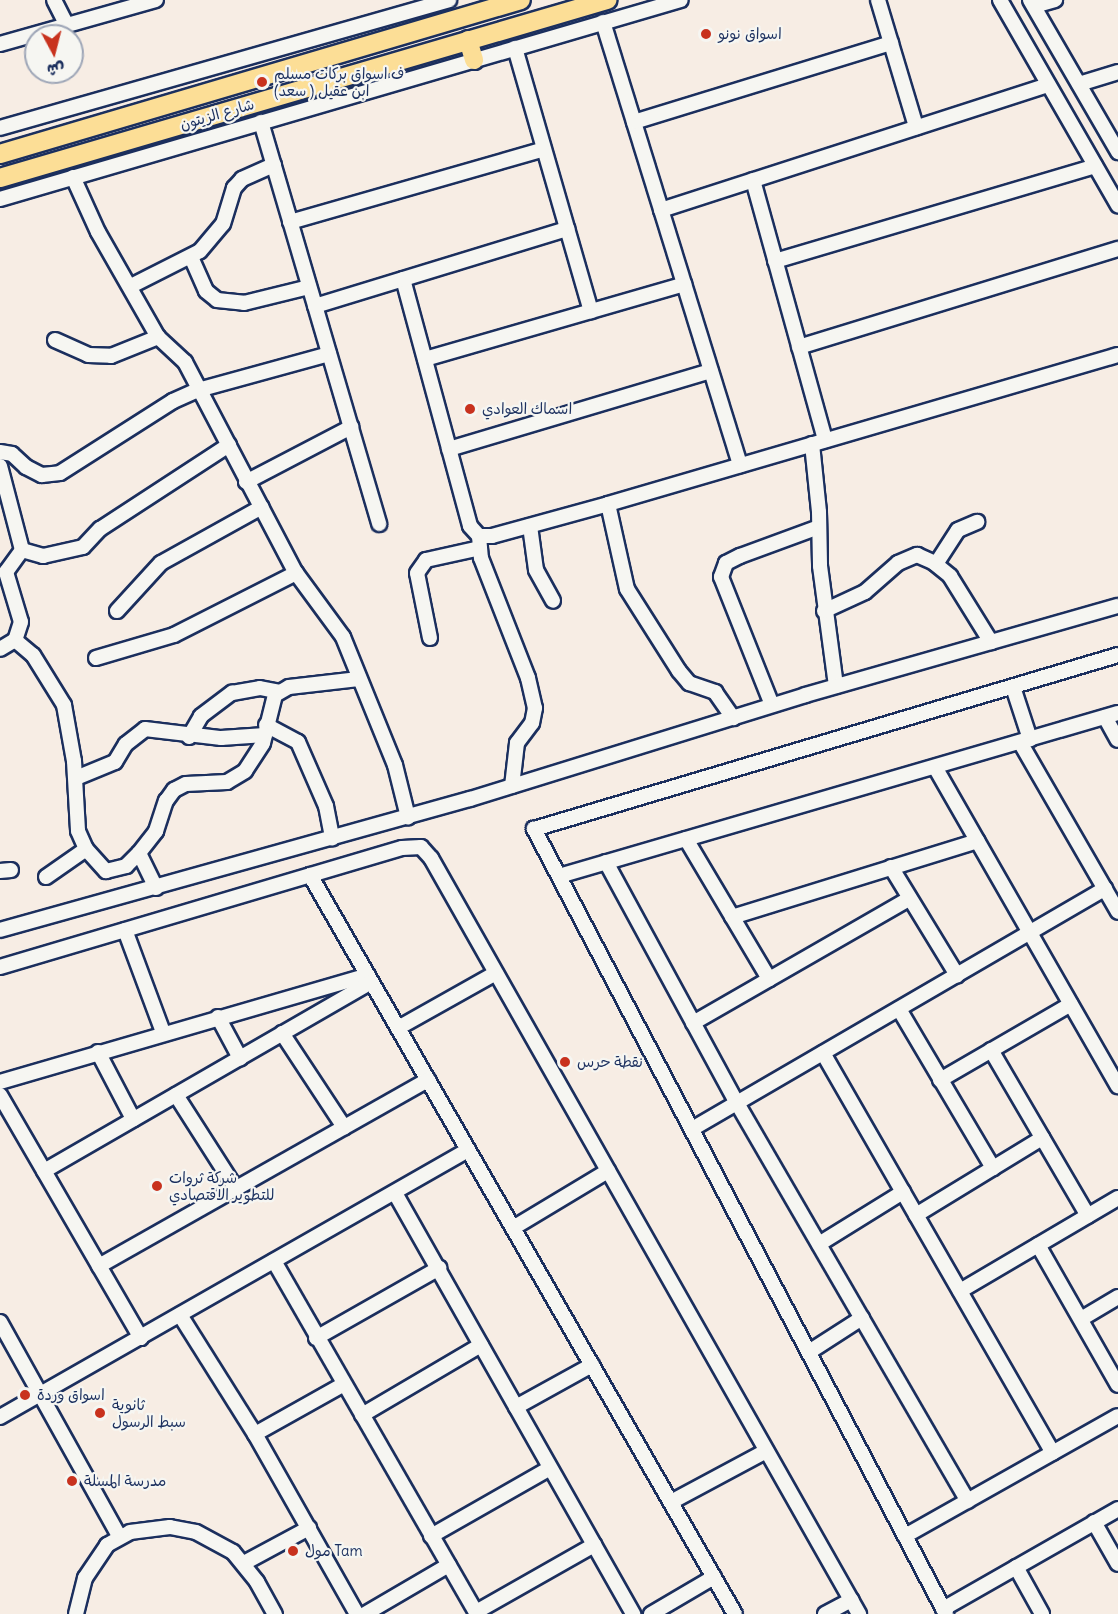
<!DOCTYPE html>
<meta charset="utf-8">
<style>
body{margin:0}
#map{position:relative;width:1118px;height:1614px;overflow:hidden;background:#f7ede4;font-family:Delius,"Playpen Sans Arabic",sans-serif}
div>[style]{position:absolute}
.roads{filter:drop-shadow(2px 0 #1b2f5e) drop-shadow(-2px 0 #1b2f5e) drop-shadow(0 2px #1b2f5e) drop-shadow(0 -2px #1b2f5e)}
.minor>*{height:14px;margin:-7px;padding:0 7px;transform-origin:7px;border-radius:7px;background:#f6f6f2}
.major>*{height:18px;margin:-9px;padding:0 9px;transform-origin:9px;border-radius:9px;background:#fcde96}
.dots>*{width:16px;height:16px;translate:-50% -50%;box-sizing:border-box;border:3px solid #f6f6f2;border-radius:50%}
span{translate:-50% -50%;white-space:nowrap;text-align:center;line-height:1.15;-webkit-text-stroke:4.5px #f6f6f2;paint-order:stroke}
.poi-label{font-size:15px;color:#1b2f5e}
.left{translate:0 -50%;text-align:left}
.street-label{font-size:15px;color:#1b2f5e}
.north{position:absolute;left:24px;top:24px;width:60px;height:60px;box-sizing:border-box;background:#f6f6f2;border:2px solid #9ea6b7;border-radius:50%;rotate:173deg;font-size:16px;font-weight:700;line-height:24px;text-align:center;color:#1b2f5e}
.north::after{content:'';display:block;margin:auto;width:21px;height:27px;background:#c8321e;clip-path:polygon(50% 0,100% 100%,50% 72%,0 100%)}
</style>
<div id="map">
<div class="roads">
<div class="minor">
<i style="left:54px;top:0;width:28px;rotate:63deg"></i>
<i style="left:878px;top:0;width:133px;rotate:73.3deg"></i>
<i style="left:1000px;top:0;width:237px;rotate:60.1deg"></i>
<i style="left:1030px;top:0;width:176px;rotate:59.9deg"></i>
<i style="left:1034px;top:6px;width:22px;rotate:-16deg"></i>
<i style="left:603px;top:22px;width:464px;rotate:72.8deg"></i>
<i style="left:0;top:44px;width:162px;rotate:-15.8deg"></i>
<i style="left:515px;top:48px;width:274px;rotate:73.9deg"></i>
<i style="left:1079px;top:84px;width:41px;rotate:-17.1deg"></i>
<i style="left:261px;top:122px;width:419px;rotate:73.6deg"></i>
<i style="left:634px;top:122px;width:269px;rotate:-17.1deg"></i>
<i style="left:0;top:128px;width:467px;rotate:-15.9deg"></i>
<i style="left:73px;top:177px;width:60px;rotate:65.6deg"></i>
<i style="left:98px;top:232px;width:121px;rotate:60.3deg"></i>
<i style="left:158px;top:337px;width:37px;rotate:43deg"></i>
<i style="left:185px;top:362px;width:238px;rotate:62.3deg"></i>
<i style="left:296px;top:573px;width:79px;rotate:53.7deg"></i>
<i style="left:343px;top:637px;width:138px;rotate:67.9deg"></i>
<i style="left:395px;top:765px;width:54px;rotate:76deg"></i>
<i style="left:753px;top:180px;width:270px;rotate:74.5deg"></i>
<i style="left:0;top:199px;width:709px;rotate:-16.29deg"></i>
<i style="left:661px;top:210px;width:407px;rotate:-17.9deg"></i>
<i style="left:290px;top:222px;width:264px;rotate:-16deg"></i>
<i style="left:191px;top:257px;width:37px;rotate:66deg"></i>
<i style="left:206px;top:291px;width:14px;rotate:39deg"></i>
<i style="left:217px;top:300px;width:27px;rotate:6deg"></i>
<i style="left:244px;top:303px;width:67px;rotate:-13.8deg"></i>
<i style="left:775px;top:261px;width:334px;rotate:-16.5deg"></i>
<i style="left:403px;top:279px;width:256px;rotate:74.8deg"></i>
<i style="left:470px;top:526px;width:13px;rotate:48deg"></i>
<i style="left:479px;top:536px;width:13px"></i>
<i style="left:492px;top:536px;width:120px;rotate:-15.4deg"></i>
<i style="left:608px;top:504px;width:531px;rotate:-16.29deg"></i>
<i style="left:131px;top:286px;width:77px;rotate:-26.9deg"></i>
<i style="left:200px;top:251px;width:35px;rotate:-50deg"></i>
<i style="left:223px;top:224px;width:38px;rotate:-73deg"></i>
<i style="left:234px;top:188px;width:12px;rotate:-48deg"></i>
<i style="left:242px;top:179px;width:35px;rotate:-24deg"></i>
<i style="left:315px;top:306px;width:264px;rotate:-17deg"></i>
<i style="left:55px;top:340px;width:36px;rotate:24deg"></i>
<i style="left:88px;top:355px;width:23px;rotate:2deg"></i>
<i style="left:111px;top:356px;width:51px;rotate:-22deg"></i>
<i style="left:799px;top:347px;width:334px;rotate:-17.1deg"></i>
<i style="left:425px;top:359px;width:270px;rotate:-16.1deg"></i>
<i style="left:812px;top:444px;width:68px;rotate:84.1deg"></i>
<i style="left:819px;top:512px;width:54px;rotate:88.9deg"></i>
<i style="left:820px;top:566px;width:121px;rotate:82.4deg"></i>
<i style="left:449px;top:449px;width:273px;rotate:-16.6deg"></i>
<i style="left:0;top:452px;width:12px;rotate:9deg"></i>
<i style="left:12px;top:454px;width:19px;rotate:43deg"></i>
<i style="left:26px;top:467px;width:18px;rotate:27deg"></i>
<i style="left:42px;top:475px;width:18px;rotate:-6deg"></i>
<i style="left:60px;top:473px;width:134px;rotate:-32.5deg"></i>
<i style="left:173px;top:401px;width:27px;rotate:-24deg"></i>
<i style="left:198px;top:390px;width:136px;rotate:-15.4deg"></i>
<i style="left:0;top:466px;width:87px;rotate:75.3deg"></i>
<i style="left:22px;top:550px;width:27px;rotate:126deg"></i>
<i style="left:6px;top:572px;width:52px;rotate:73.3deg"></i>
<i style="left:21px;top:622px;width:19px;rotate:108deg"></i>
<i style="left:15px;top:640px;width:17px;rotate:149deg"></i>
<i style="left:246px;top:482px;width:119px;rotate:-27.6deg"></i>
<i style="left:608px;top:504px;width:87px;rotate:77.4deg"></i>
<i style="left:627px;top:589px;width:97px;rotate:57.6deg"></i>
<i style="left:679px;top:671px;width:16px;rotate:50deg"></i>
<i style="left:689px;top:683px;width:28px;rotate:19deg"></i>
<i style="left:715px;top:692px;width:32px;rotate:55deg"></i>
<i style="left:530px;top:526px;width:44px;rotate:82.2deg"></i>
<i style="left:536px;top:570px;width:35px;rotate:61deg"></i>
<i style="left:479px;top:536px;width:22px;rotate:85deg"></i>
<i style="left:481px;top:558px;width:129px;rotate:68.6deg"></i>
<i style="left:528px;top:678px;width:31px;rotate:77deg"></i>
<i style="left:535px;top:708px;width:15px;rotate:101deg"></i>
<i style="left:532px;top:723px;width:25px;rotate:127deg"></i>
<i style="left:517px;top:743px;width:43px;rotate:96.6deg"></i>
<i style="left:22px;top:550px;width:22px;rotate:16deg"></i>
<i style="left:43px;top:556px;width:41px;rotate:-12.7deg"></i>
<i style="left:83px;top:547px;width:25px;rotate:-47deg"></i>
<i style="left:100px;top:529px;width:154px;rotate:-33.1deg"></i>
<i style="left:936px;top:564px;width:40px;rotate:-57.1deg"></i>
<i style="left:958px;top:530px;width:21px;rotate:-23deg"></i>
<i style="left:117px;top:611px;width:65px;rotate:-47.5deg"></i>
<i style="left:161px;top:563px;width:115px;rotate:-29deg"></i>
<i style="left:824px;top:611px;width:45px;rotate:-24.9deg"></i>
<i style="left:865px;top:592px;width:44px;rotate:-41.3deg"></i>
<i style="left:898px;top:563px;width:21px;rotate:-23deg"></i>
<i style="left:917px;top:555px;width:17px;rotate:24deg"></i>
<i style="left:933px;top:562px;width:22px;rotate:39deg"></i>
<i style="left:950px;top:576px;width:78px;rotate:58.2deg"></i>
<i style="left:430px;top:638px;width:66px;rotate:-101.3deg"></i>
<i style="left:417px;top:573px;width:16px;rotate:-55deg"></i>
<i style="left:426px;top:560px;width:55px;rotate:-12.5deg"></i>
<i style="left:15px;top:640px;width:23px;rotate:40deg"></i>
<i style="left:33px;top:655px;width:59px;rotate:58.2deg"></i>
<i style="left:64px;top:705px;width:57px;rotate:79.9deg"></i>
<i style="left:74px;top:761px;width:70px;rotate:86.7deg"></i>
<i style="left:78px;top:831px;width:20px;rotate:66deg"></i>
<i style="left:86px;top:849px;width:30px;rotate:48deg"></i>
<i style="left:106px;top:871px;width:21px;rotate:-14deg"></i>
<i style="left:126px;top:866px;width:18px;rotate:-45deg"></i>
<i style="left:139px;top:853px;width:28px;rotate:-52deg"></i>
<i style="left:156px;top:831px;width:32px;rotate:-72deg"></i>
<i style="left:166px;top:801px;width:14px;rotate:-54deg"></i>
<i style="left:174px;top:790px;width:13px;rotate:-27deg"></i>
<i style="left:186px;top:784px;width:41px;rotate:-2.8deg"></i>
<i style="left:227px;top:782px;width:21px;rotate:-31deg"></i>
<i style="left:245px;top:771px;width:33px;rotate:-57deg"></i>
<i style="left:263px;top:743px;width:49px;rotate:-76deg"></i>
<i style="left:275px;top:695px;width:16px;rotate:-30deg"></i>
<i style="left:289px;top:687px;width:70px;rotate:-6.5deg"></i>
<i style="left:96px;top:658px;width:81px;rotate:-16.4deg"></i>
<i style="left:174px;top:635px;width:137px;rotate:-26.9deg"></i>
<i style="left:1013px;top:687px;width:55px;rotate:71.9deg"></i>
<i style="left:772px;top:705px;width:138px;rotate:-111.7deg"></i>
<i style="left:721px;top:577px;width:15px;rotate:-70deg"></i>
<i style="left:726px;top:563px;width:16px;rotate:-27deg"></i>
<i style="left:740px;top:556px;width:84px;rotate:-20.2deg"></i>
<i style="left:1105px;top:717px;width:26px;rotate:61deg"></i>
<i style="left:266px;top:725px;width:36px;rotate:28deg"></i>
<i style="left:298px;top:742px;width:70px;rotate:66.4deg"></i>
<i style="left:326px;top:806px;width:33px;rotate:79deg"></i>
<i style="left:189px;top:737px;width:24px;rotate:-60deg"></i>
<i style="left:201px;top:716px;width:39px;rotate:-37deg"></i>
<i style="left:232px;top:693px;width:28px;rotate:-10deg"></i>
<i style="left:260px;top:688px;width:20px;rotate:11deg"></i>
<i style="left:1020px;top:742px;width:196px;rotate:60deg"></i>
<i style="left:935px;top:767px;width:368px;rotate:60.2deg"></i>
<i style="left:76px;top:778px;width:42px;rotate:-22.3deg"></i>
<i style="left:115px;top:762px;width:21px;rotate:-59deg"></i>
<i style="left:126px;top:744px;width:24px;rotate:-38deg"></i>
<i style="left:145px;top:729px;width:77px;rotate:6.8deg"></i>
<i style="left:221px;top:738px;width:44px;rotate:-3.9deg"></i>
<i style="left:686px;top:839px;width:163px;rotate:59.3deg"></i>
<i style="left:139px;top:853px;width:39px;rotate:64deg"></i>
<i style="left:606px;top:862px;width:274px;rotate:61.5deg"></i>
<i style="left:737px;top:1103px;width:460px;rotate:59.9deg"></i>
<i style="left:891px;top:867px;width:127px;rotate:58.6deg"></i>
<i style="left:0;top:871px;width:11px;rotate:-5deg"></i>
<i style="left:310px;top:875px;width:852px;rotate:60.1deg"></i>
<i style="left:559px;top:876px;width:582px;rotate:-16.26deg"></i>
<i style="left:46px;top:877px;width:49px;rotate:-35deg"></i>
<i style="left:732px;top:917px;width:257px;rotate:-17.2deg"></i>
<i style="left:0;top:930px;width:488px;rotate:-15.6deg"></i>
<i style="left:470px;top:799px;width:351px;rotate:-17.2deg"></i>
<i style="left:805px;top:695px;width:325px;rotate:-15.9deg"></i>
<i style="left:125px;top:930px;width:109px;rotate:69.6deg"></i>
<i style="left:0;top:967px;width:419px;rotate:-16.5deg"></i>
<i style="left:402px;top:848px;width:19px;rotate:-3deg"></i>
<i style="left:421px;top:847px;width:15px;rotate:48deg"></i>
<i style="left:431px;top:858px;width:869px;rotate:60.48deg"></i>
<i style="left:899px;top:1009px;width:185px;rotate:59.4deg"></i>
<i style="left:218px;top:1017px;width:47px;rotate:61.8deg"></i>
<i style="left:693px;top:1023px;width:250px;rotate:-29.9deg"></i>
<i style="left:398px;top:1028px;width:112px;rotate:-29.3deg"></i>
<i style="left:282px;top:1033px;width:113px;rotate:56.6deg"></i>
<i style="left:991px;top:1050px;width:192px;rotate:59.7deg"></i>
<i style="left:98px;top:1052px;width:76px;rotate:62.4deg"></i>
<i style="left:823px;top:1053px;width:461px;rotate:60.1deg"></i>
<i style="left:940px;top:1080px;width:151px;rotate:-30.1deg"></i>
<i style="left:0;top:1082px;width:383px;rotate:-16.2deg"></i>
<i style="left:0;top:1095px;width:281px;rotate:59.9deg"></i>
<i style="left:176px;top:1095px;width:112px;rotate:57.4deg"></i>
<i style="left:692px;top:1129px;width:478px;rotate:-30.2deg"></i>
<i style="left:44px;top:1171px;width:378px;rotate:-30deg"></i>
<i style="left:395px;top:1193px;width:484px;rotate:60.5deg"></i>
<i style="left:916px;top:1215px;width:148px;rotate:-31.4deg"></i>
<i style="left:513px;top:1228px;width:111px;rotate:-31deg"></i>
<i style="left:819px;top:1244px;width:99px;rotate:-31.8deg"></i>
<i style="left:1038px;top:1245px;width:161px;rotate:60.3deg"></i>
<i style="left:274px;top:1261px;width:407px;rotate:60.1deg"></i>
<i style="left:99px;top:1266px;width:378px;rotate:-29.5deg"></i>
<i style="left:960px;top:1291px;width:183px;rotate:-30.5deg"></i>
<i style="left:180px;top:1315px;width:141px;rotate:57.8deg"></i>
<i style="left:255px;top:1434px;width:207px;rotate:60.5deg"></i>
<i style="left:1081px;top:1319px;width:43px;rotate:-30.7deg"></i>
<i style="left:0;top:1322px;width:245px;rotate:60.9deg"></i>
<i style="left:316px;top:1338px;width:142px;rotate:-29.6deg"></i>
<i style="left:809px;top:1352px;width:63px;rotate:-32.7deg"></i>
<i style="left:516px;top:1407px;width:87px;rotate:-28.9deg"></i>
<i style="left:362px;top:1415px;width:138px;rotate:-30.5deg"></i>
<i style="left:0;top:1417px;width:539px;rotate:-29.71deg"></i>
<i style="left:255px;top:1434px;width:102px;rotate:-29.3deg"></i>
<i style="left:671px;top:1502px;width:108px;rotate:-28.2deg"></i>
<i style="left:1094px;top:1522px;width:48px;rotate:60.3deg"></i>
<i style="left:431px;top:1536px;width:137px;rotate:-29.7deg"></i>
<i style="left:905px;top:1536px;width:244px;rotate:-29.4deg"></i>
<i style="left:244px;top:1563px;width:74px;rotate:-28.3deg"></i>
<i style="left:1016px;top:1567px;width:54px;rotate:61deg"></i>
<i style="left:943px;top:1609px;width:202px;rotate:-29.7deg"></i>
<i style="left:476px;top:1612px;width:136px;rotate:-29.6deg"></i>
<i style="left:76px;top:1614px;width:37px;rotate:-76deg"></i>
<i style="left:85px;top:1578px;width:40px;rotate:-56deg"></i>
<i style="left:107px;top:1545px;width:26px;rotate:-29deg"></i>
<i style="left:130px;top:1532px;width:40px;rotate:-7.1deg"></i>
<i style="left:170px;top:1527px;width:26px;rotate:11deg"></i>
<i style="left:196px;top:1532px;width:42px;rotate:28.4deg"></i>
<i style="left:233px;top:1552px;width:38px;rotate:51deg"></i>
<i style="left:257px;top:1582px;width:37px;rotate:61deg"></i>
<i style="left:365px;top:1614px;width:97px;rotate:-30.3deg"></i>
<i style="left:651px;top:1614px;width:73px;rotate:-30.4deg"></i>
<i style="left:825px;top:1614px;width:30px;rotate:-28deg"></i>
<i style="left:946px;top:1614px;width:887px;rotate:-117.69deg"></i>
<i style="left:534px;top:829px;width:609px;rotate:-16.59deg"></i>
</div>
<div class="major">
<i style="left:468px;top:40px;width:21px;rotate:73deg"></i>
<i style="left:0;top:154px;width:543px;rotate:-16.47deg"></i>
<i style="left:0;top:178px;width:633px;rotate:-16.34deg"></i>
</div>
</div>
<div class="dots">
<i style="left:706px;top:34px;background:#c8321e"></i>
<i style="left:262px;top:82px;background:#c8321e"></i>
<i style="left:470px;top:409px;background:#c8321e"></i>
<i style="left:565px;top:1062px;background:#c8321e"></i>
<i style="left:157px;top:1186px;background:#c8321e"></i>
<i style="left:25px;top:1395px;background:#c8321e"></i>
<i style="left:100px;top:1413px;background:#c8321e"></i>
<i style="left:72px;top:1481px;background:#c8321e"></i>
<i style="left:293px;top:1551px;background:#c8321e"></i>
</div>
<div class="poi-label">
<span class="left" style="left:718px;top:34px">اسواق نونو</span>
<span class="left" style="left:274px;top:82px">ف اسواق بركات مسلم<br>ابن عقيل ( سعد)</span>
<span class="left" style="left:482px;top:409px">اسماك العوادي</span>
<span class="left" style="left:577px;top:1062px">نقطة حرس</span>
<span class="left" style="left:169px;top:1186px">شركة ثروات<br>للتطوير الاقتصادي</span>
<span class="left" style="left:37px;top:1395px">اسواق وردة</span>
<span class="left" style="left:112px;top:1413px">ثانوية<br>سبط الرسول</span>
<span class="left" style="left:84px;top:1481px">مدرسة المسلة</span>
<span class="left" style="left:305px;top:1551px">مول Tam</span>
</div>
<div class="street-label">
<span style="left:217px;top:114px;rotate:-16deg">شارع الزيتون</span>
</div>
<div class="north">ش</div>
</div>
